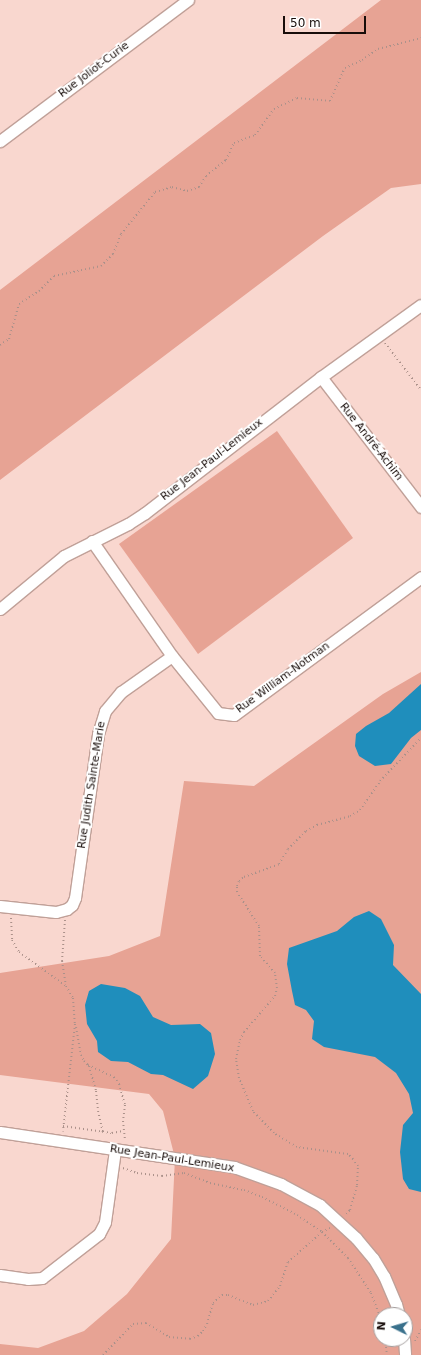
<!DOCTYPE html>
<meta charset="utf-8">
<style>
body{margin:0}
#map{position:relative;width:421px;height:1355px;overflow:hidden;background:#f9d7cf;font-family:"DejaVu Sans",sans-serif}
div>[style]{position:absolute}
.green>*{inset:0;background:#e7a394}
.water>*{inset:0;background:#1f8ebc}
.path>*{height:2px;margin-top:-1px;transform-origin:0;background:repeating-linear-gradient(90deg,#ab918a 0 1px,transparent 0 4px)}
.roads{filter:drop-shadow(1px 0 #c0a098) drop-shadow(-1px 0 #c0a098) drop-shadow(0 1px #c0a098) drop-shadow(0 -1px #c0a098)}
.minor>*{height:11px;margin:-5.5px;padding:0 5.5px;transform-origin:5.5px;border-radius:5.5px;background:#fff}
span{translate:-50% -50%;white-space:nowrap;text-align:center;line-height:1.15;-webkit-text-stroke:4px #fff;paint-order:stroke}
.street-label{font-size:11px;color:#180d0a}
.north{position:absolute;left:373px;top:1307px;width:40px;height:40px;box-sizing:border-box;background:#fff;border:1px solid #a39e9d;border-radius:50%;rotate:275deg;font-size:11px;font-weight:700;line-height:16px;text-align:center;color:#180d0a}
.north::after{content:'';display:block;margin:auto;width:14px;height:18px;background:#3a718c;clip-path:polygon(50% 0,100% 100%,50% 72%,0 100%)}
.scale{position:absolute;left:283px;top:16px;width:83px;height:18px;box-sizing:border-box;border:2px solid #180d0a;border-top:0;padding-left:5px;font-size:12px;line-height:14px;white-space:nowrap;color:#180d0a;-webkit-text-stroke:3px #fff;paint-order:stroke}
</style>
<div id="map">
<div class="green">
<i style="clip-path:polygon(381px 0,421px 0,421px 184px,391px 188px,323px 236px,0 480px,0 290px)"></i>
<i style="clip-path:polygon(277px 431px,353px 538px,198px 654px,119px 544px)"></i>
<i style="clip-path:polygon(evenodd,421px 672px,421px 1355px,0 1355px,0 1344px,38px 1348px,84px 1331px,127px 1294px,171px 1239px,175px 1158px,163px 1111px,149px 1094px,0 1075px,0 973px,109px 956px,160px 936px,184px 781px,254px 786px,383px 694px,421px 672px,381px 1315px,405px 1315px,405px 1339px,381px 1339px,381px 1315px)"></i>
</div>
<div class="water">
<i style="clip-path:polygon(421px 684px,421px 730px,411px 738px,391px 764px,375px 766px,359px 756px,355px 746px,356px 734px,366px 726px,389px 713px)"></i>
<i style="clip-path:polygon(369px 911px,381px 919px,394px 945px,393px 965px,421px 994px,421px 1192px,409px 1189px,403px 1179px,400px 1152px,403px 1125px,413px 1113px,409px 1094px,396px 1073px,375px 1057px,324px 1047px,312px 1039px,314px 1021px,306px 1010px,295px 1005px,292px 991px,287px 964px,289px 948px,337px 931px,354px 917px)"></i>
<i style="clip-path:polygon(101px 984px,125px 988px,140px 996px,153px 1017px,171px 1025px,200px 1024px,211px 1033px,215px 1054px,208px 1076px,193px 1089px,163px 1075px,151px 1074px,128px 1062px,111px 1061px,98px 1052px,97px 1041px,87px 1024px,85px 1005px,89px 991px)"></i>
</div>
<div class="path">
<i style="left:385px;top:343px;width:59px;rotate:52.5deg"></i>
<i style="left:0;top:345px;width:11px;rotate:-34deg"></i>
<i style="left:9px;top:339px;width:36px;rotate:-74deg"></i>
<i style="left:19px;top:304px;width:24px;rotate:-33deg"></i>
<i style="left:39px;top:291px;width:21px;rotate:-45deg"></i>
<i style="left:54px;top:276px;width:48px;rotate:-12deg"></i>
<i style="left:101px;top:266px;width:17px;rotate:-45deg"></i>
<i style="left:113px;top:254px;width:22px;rotate:-68deg"></i>
<i style="left:121px;top:234px;width:54px;rotate:-51deg"></i>
<i style="left:155px;top:192px;width:18px;rotate:-16deg"></i>
<i style="left:172px;top:187px;width:16px;rotate:15deg"></i>
<i style="left:187px;top:191px;width:13px;rotate:-18deg"></i>
<i style="left:199px;top:187px;width:13px;rotate:-58deg"></i>
<i style="left:206px;top:176px;width:26px;rotate:-39deg"></i>
<i style="left:226px;top:160px;width:19px;rotate:-65deg"></i>
<i style="left:234px;top:143px;width:22px;rotate:-21deg"></i>
<i style="left:255px;top:135px;width:32px;rotate:-54deg"></i>
<i style="left:274px;top:109px;width:25px;rotate:-26deg"></i>
<i style="left:297px;top:98px;width:33px;rotate:5deg"></i>
<i style="left:330px;top:101px;width:36px;rotate:-66deg"></i>
<i style="left:345px;top:68px;width:19px;rotate:-25deg"></i>
<i style="left:362px;top:60px;width:19px;rotate:-35deg"></i>
<i style="left:378px;top:49px;width:44px;rotate:-14.3deg"></i>
<i style="left:11px;top:918px;width:22px;rotate:87deg"></i>
<i style="left:12px;top:940px;width:14px;rotate:60deg"></i>
<i style="left:19px;top:952px;width:58px;rotate:35.9deg"></i>
<i style="left:66px;top:986px;width:14px;rotate:60deg"></i>
<i style="left:73px;top:998px;width:26px;rotate:86deg"></i>
<i style="left:75px;top:1024px;width:108px;rotate:96.4deg"></i>
<i style="left:65px;top:920px;width:41px;rotate:94.2deg"></i>
<i style="left:62px;top:961px;width:24px;rotate:81deg"></i>
<i style="left:76px;top:1027px;width:28px;rotate:80deg"></i>
<i style="left:81px;top:1055px;width:7px;rotate:63deg"></i>
<i style="left:84px;top:1061px;width:6px;rotate:45deg"></i>
<i style="left:88px;top:1065px;width:29px;rotate:25deg"></i>
<i style="left:114px;top:1077px;width:9px;rotate:54deg"></i>
<i style="left:119px;top:1084px;width:22px;rotate:74deg"></i>
<i style="left:125px;top:1105px;width:16px;rotate:97deg"></i>
<i style="left:123px;top:1121px;width:19px;rotate:84deg"></i>
<i style="left:89px;top:1066px;width:26px;rotate:74deg"></i>
<i style="left:96px;top:1091px;width:20px;rotate:84deg"></i>
<i style="left:98px;top:1111px;width:22px;rotate:77deg"></i>
<i style="left:63px;top:1126px;width:49px;rotate:8.1deg"></i>
<i style="left:112px;top:1133px;width:11px;rotate:-10deg"></i>
<i style="left:123px;top:1168px;width:15px;rotate:20deg"></i>
<i style="left:137px;top:1173px;width:25px;rotate:7deg"></i>
<i style="left:162px;top:1176px;width:22px;rotate:-8deg"></i>
<i style="left:184px;top:1173px;width:28px;rotate:21deg"></i>
<i style="left:210px;top:1183px;width:35px;rotate:12deg"></i>
<i style="left:244px;top:1190px;width:19px;rotate:21deg"></i>
<i style="left:262px;top:1197px;width:39px;rotate:27deg"></i>
<i style="left:297px;top:1215px;width:30px;rotate:34deg"></i>
<i style="left:322px;top:1232px;width:37px;rotate:45deg"></i>
<i style="left:348px;top:1258px;width:42px;rotate:56.7deg"></i>
<i style="left:371px;top:1293px;width:28px;rotate:69deg"></i>
<i style="left:346px;top:1214px;width:6px;rotate:-45deg"></i>
<i style="left:350px;top:1210px;width:26px;rotate:-74deg"></i>
<i style="left:357px;top:1185px;width:19px;rotate:-87deg"></i>
<i style="left:358px;top:1166px;width:9px;rotate:-126deg"></i>
<i style="left:353px;top:1159px;width:7px;rotate:-135deg"></i>
<i style="left:348px;top:1154px;width:8px;rotate:-173deg"></i>
<i style="left:340px;top:1153px;width:43px;rotate:-172.1deg"></i>
<i style="left:297px;top:1147px;width:27px;rotate:-149deg"></i>
<i style="left:274px;top:1133px;width:30px;rotate:-134deg"></i>
<i style="left:253px;top:1111px;width:36px;rotate:-113deg"></i>
<i style="left:239px;top:1078px;width:19px;rotate:-99deg"></i>
<i style="left:236px;top:1059px;width:19px;rotate:-78deg"></i>
<i style="left:240px;top:1040px;width:9px;rotate:-63deg"></i>
<i style="left:244px;top:1032px;width:48px;rotate:-49.3deg"></i>
<i style="left:275px;top:996px;width:8px;rotate:-76deg"></i>
<i style="left:277px;top:988px;width:15px;rotate:-98deg"></i>
<i style="left:275px;top:973px;width:23px;rotate:-131deg"></i>
<i style="left:260px;top:956px;width:30px;rotate:-92deg"></i>
<i style="left:259px;top:926px;width:40px;rotate:-122.9deg"></i>
<i style="left:237px;top:892px;width:6px;rotate:-90deg"></i>
<i style="left:237px;top:886px;width:5px;rotate:-68deg"></i>
<i style="left:239px;top:881px;width:6px;rotate:-39deg"></i>
<i style="left:244px;top:877px;width:37px;rotate:-20deg"></i>
<i style="left:279px;top:864px;width:17px;rotate:-59deg"></i>
<i style="left:288px;top:849px;width:25px;rotate:-45deg"></i>
<i style="left:306px;top:831px;width:13px;rotate:-29deg"></i>
<i style="left:317px;top:825px;width:34px;rotate:-15deg"></i>
<i style="left:350px;top:816px;width:12px;rotate:-31deg"></i>
<i style="left:360px;top:810px;width:35px;rotate:-55deg"></i>
<i style="left:380px;top:781px;width:59px;rotate:-46.4deg"></i>
<i style="left:385px;top:1339px;width:16px;rotate:83deg"></i>
<i style="left:415px;top:1341px;width:13px;rotate:-61deg"></i>
<i style="left:103px;top:1355px;width:43px;rotate:-45.9deg"></i>
<i style="left:133px;top:1324px;width:13px;rotate:-4deg"></i>
<i style="left:146px;top:1323px;width:27px;rotate:31deg"></i>
<i style="left:169px;top:1337px;width:21px;rotate:5deg"></i>
<i style="left:190px;top:1339px;width:9px;rotate:-21deg"></i>
<i style="left:198px;top:1336px;width:7px;rotate:-45deg"></i>
<i style="left:203px;top:1331px;width:8px;rotate:-60deg"></i>
<i style="left:207px;top:1324px;width:22px;rotate:-74deg"></i>
<i style="left:213px;top:1303px;width:12px;rotate:-42deg"></i>
<i style="left:222px;top:1295px;width:6px"></i>
<i style="left:228px;top:1295px;width:27px;rotate:22deg"></i>
<i style="left:253px;top:1305px;width:16px;rotate:-15deg"></i>
<i style="left:268px;top:1301px;width:19px;rotate:-51deg"></i>
<i style="left:280px;top:1286px;width:25px;rotate:-72deg"></i>
<i style="left:288px;top:1262px;width:45px;rotate:-41.4deg"></i>
<i style="left:322px;top:1232px;width:9px;rotate:-27deg"></i>
</div>
<div class="roads">
<div class="minor">
<i style="left:0;top:141px;width:235px;rotate:-36.9deg"></i>
<i style="left:321px;top:377px;width:164px;rotate:52.4deg"></i>
<i style="left:92px;top:541px;width:140px;rotate:55.2deg"></i>
<i style="left:172px;top:656px;width:73px;rotate:51.1deg"></i>
<i style="left:218px;top:713px;width:16px;rotate:7deg"></i>
<i style="left:234px;top:715px;width:232px;rotate:-36.4deg"></i>
<i style="left:0;top:609px;width:83px;rotate:-39.6deg"></i>
<i style="left:64px;top:556px;width:72px;rotate:-26.6deg"></i>
<i style="left:128px;top:524px;width:20px;rotate:-33deg"></i>
<i style="left:145px;top:513px;width:222px;rotate:-37.7deg"></i>
<i style="left:321px;top:377px;width:123px;rotate:-35.8deg"></i>
<i style="left:0;top:906px;width:56px;rotate:6.1deg"></i>
<i style="left:56px;top:912px;width:11px;rotate:-15deg"></i>
<i style="left:67px;top:909px;width:6px;rotate:-39deg"></i>
<i style="left:72px;top:905px;width:8px;rotate:-67deg"></i>
<i style="left:75px;top:898px;width:166px;rotate:-82deg"></i>
<i style="left:98px;top:734px;width:24px;rotate:-73deg"></i>
<i style="left:105px;top:711px;width:25px;rotate:-50deg"></i>
<i style="left:121px;top:692px;width:62px;rotate:-35.2deg"></i>
<i style="left:0;top:1132px;width:237px;rotate:8.5deg"></i>
<i style="left:234px;top:1167px;width:50px;rotate:19.9deg"></i>
<i style="left:281px;top:1184px;width:44px;rotate:28.3deg"></i>
<i style="left:320px;top:1205px;width:49px;rotate:42.5deg"></i>
<i style="left:356px;top:1238px;width:26px;rotate:50deg"></i>
<i style="left:373px;top:1258px;width:21px;rotate:59deg"></i>
<i style="left:384px;top:1276px;width:30px;rotate:67deg"></i>
<i style="left:396px;top:1304px;width:11px;rotate:75deg"></i>
<i style="left:0;top:1275px;width:28px;rotate:8deg"></i>
<i style="left:28px;top:1279px;width:14px;rotate:-4deg"></i>
<i style="left:42px;top:1278px;width:72px;rotate:-37.7deg"></i>
<i style="left:99px;top:1234px;width:13px;rotate:-63deg"></i>
<i style="left:105px;top:1222px;width:73px;rotate:-82.1deg"></i>
<i style="left:404px;top:1339px;width:16px;rotate:86deg"></i>
</div>
</div>
<div class="street-label">
<span style="left:94px;top:70px;rotate:-37deg">Rue Joliot-Curie</span>
<span style="left:371px;top:442px;rotate:52deg">Rue André-Achim</span>
<span style="left:212px;top:460px;rotate:-38deg">Rue Jean-Paul-Lemieux</span>
<span style="left:283px;top:678px;rotate:-36deg">Rue William-Notman</span>
<span style="left:92px;top:785px;rotate:-81deg">Rue Judith Sainte-Marie</span>
<span style="left:172px;top:1159px;rotate:9deg">Rue Jean-Paul-Lemieux</span>
</div>
<div class="north">N</div>
<div class="scale">50 m</div>
</div>
